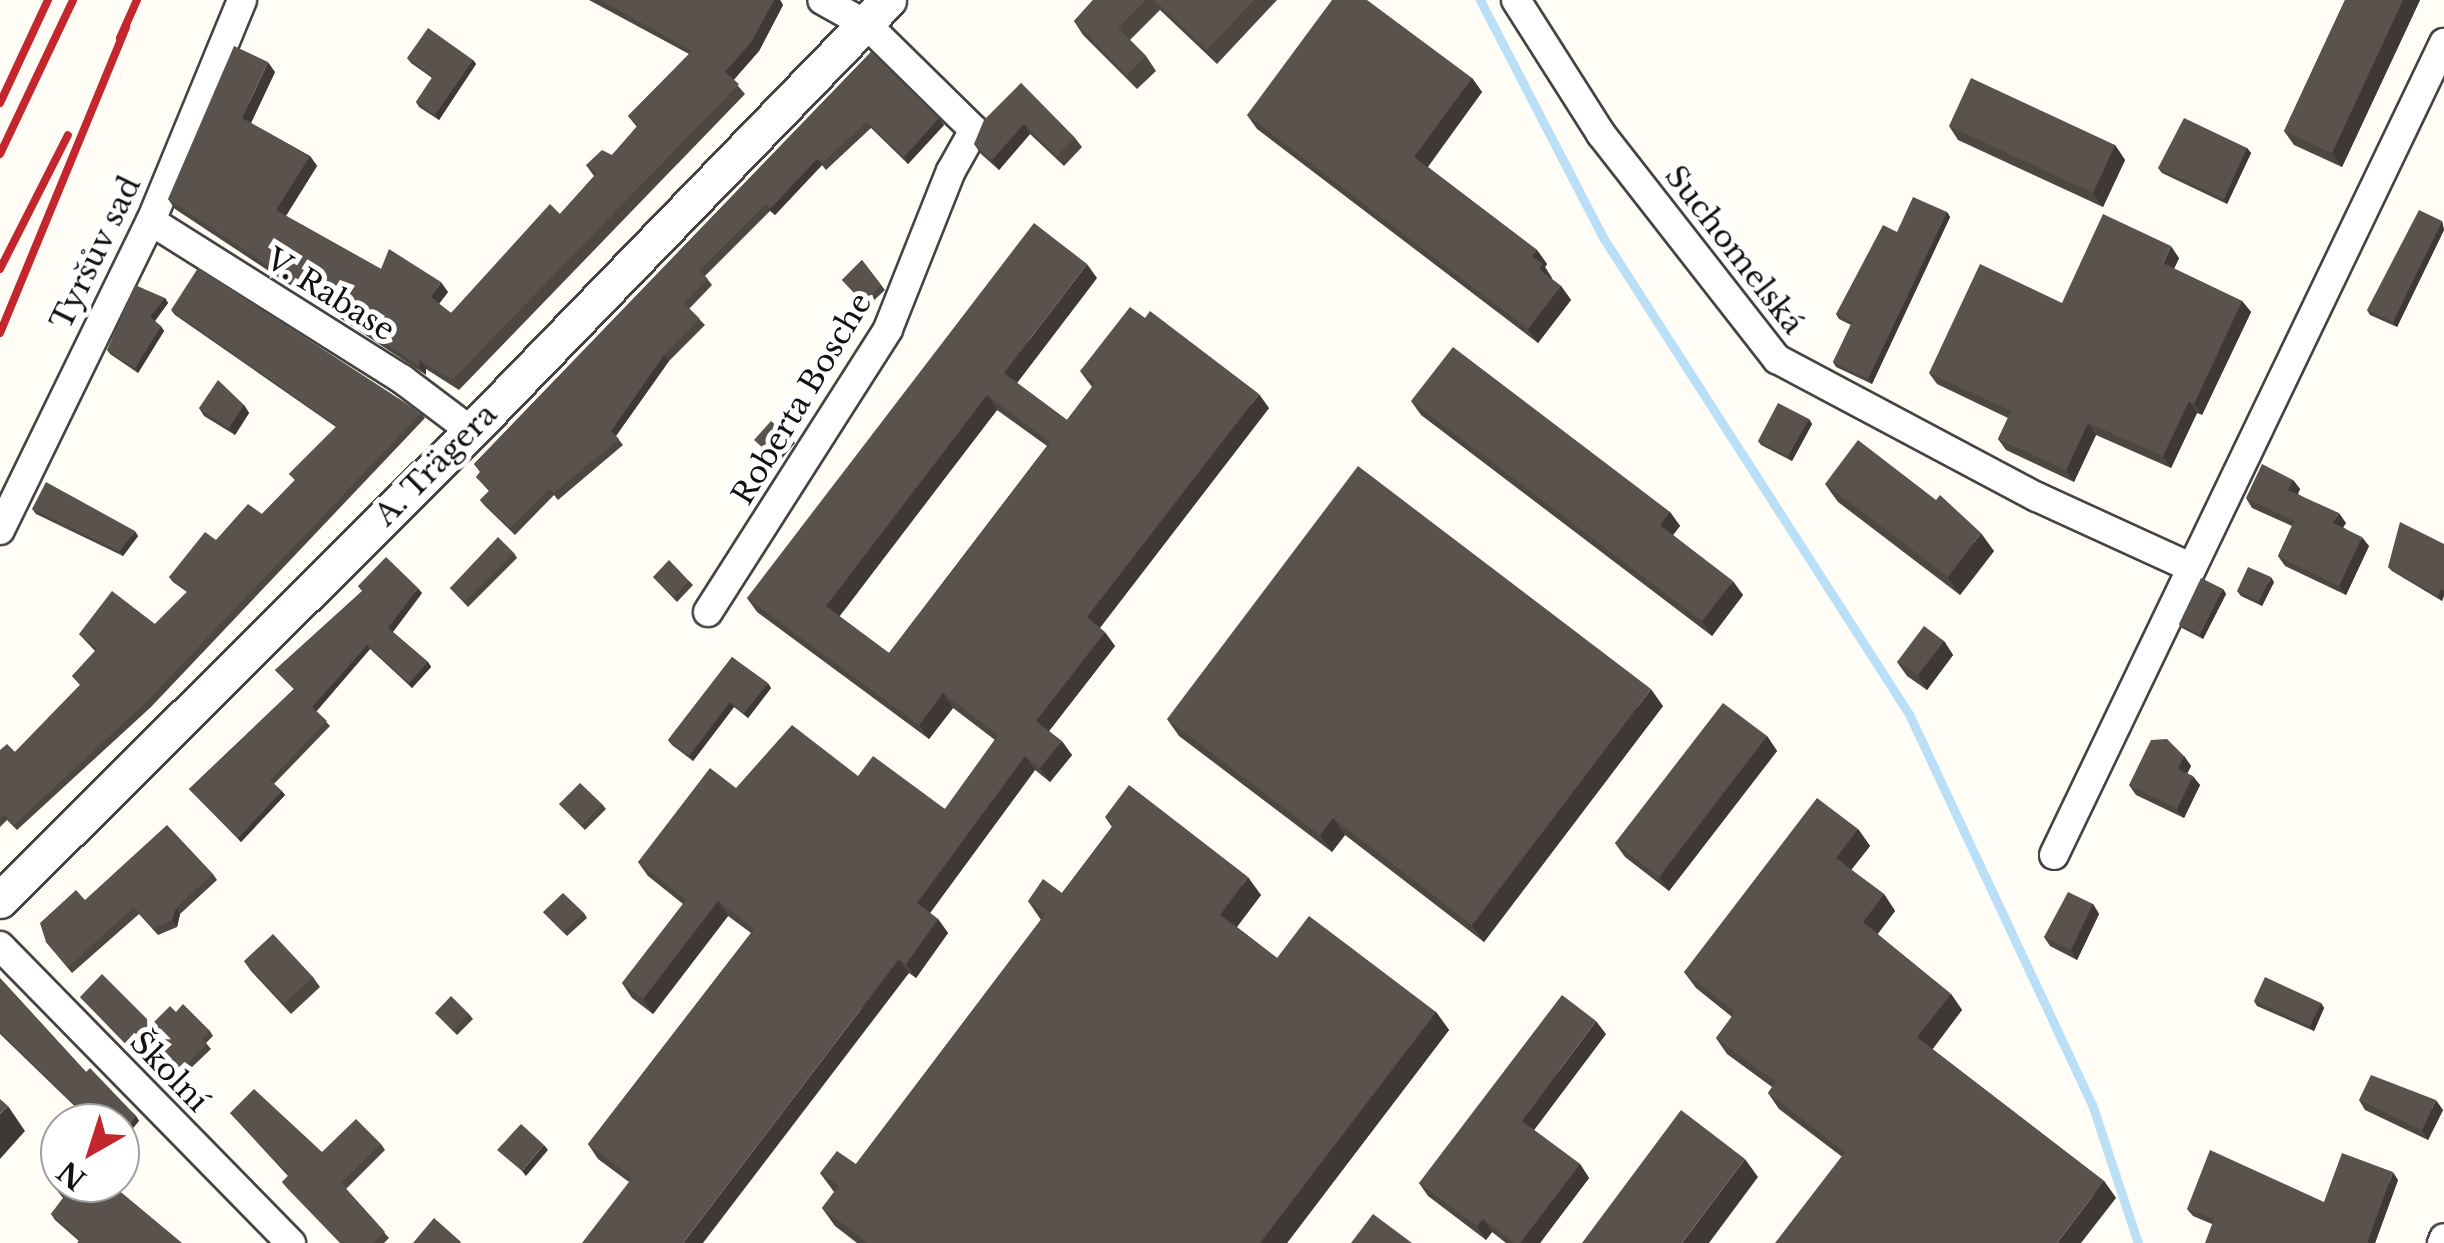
<!DOCTYPE html>
<meta charset="utf-8">
<style>
body{margin:0}
#map{position:relative;width:2444px;height:1243px;overflow:hidden;background:#fffdf5;font-family:"Libre Baskerville",serif}
div>[style]{position:absolute}
.stream>*{height:9px;margin:-4.5px;padding:0 4.5px;transform-origin:4.5px;border-radius:4.5px;background:#b9e0f7}
.roads{filter:drop-shadow(2px 0 #444) drop-shadow(-2px 0 #444) drop-shadow(0 2px #444) drop-shadow(0 -2px #444)}
.minor>*{height:28px;margin:-14px;padding:0 14px;transform-origin:14px;border-radius:14px;background:#fff}
.tertiary>*{height:35px;margin:-17.5px;padding:0 17.5px;transform-origin:17.5px;border-radius:17.5px;background:#fff}
.rail>*{height:8px;margin:-4px;padding:0 4px;transform-origin:4px;border-radius:4px;background:#c4262e}
.wall>*{inset:0;background:#4d4742}
.shaded-wall>*{inset:0;background:#3f3936}
.building>*{inset:0;background:#5a524d}
span{translate:-50% -50%;white-space:nowrap;text-align:center;line-height:1.15;-webkit-text-stroke:10px #fff;paint-order:stroke}
.street-label{font-size:30px;color:#111}
.north{position:absolute;left:40px;top:1103px;width:100px;height:100px;box-sizing:border-box;background:#fff;border:2px solid #a0a0a0;border-radius:50%;rotate:219deg;font-size:28px;font-weight:700;line-height:40px;text-align:center;color:#111}
.north::after{content:'';display:block;margin:auto;width:35px;height:45px;background:#c4262e;clip-path:polygon(50% 0,100% 100%,50% 72%,0 100%)}
</style>
<div id="map">
<div class="stream">
<i style="left:1480px;top:0;width:269px;rotate:62.6deg"></i>
<i style="left:1604px;top:239px;width:564px;rotate:57.3deg"></i>
<i style="left:1909px;top:714px;width:431px;rotate:64.9deg"></i>
<i style="left:2092px;top:1104px;width:146px;rotate:71.7deg"></i>
</div>
<div class="roads">
<div class="minor">
<i style="left:1516px;top:0;width:159px;rotate:57.6deg"></i>
<i style="left:1601px;top:134px;width:286px;rotate:52deg"></i>
<i style="left:1777px;top:359px;width:294px;rotate:28deg"></i>
<i style="left:2037px;top:497px;width:166px;rotate:24.6deg"></i>
<i style="left:151px;top:221px;width:297px;rotate:32.2deg"></i>
<i style="left:402px;top:379px;width:86px;rotate:37deg"></i>
<i style="left:0;top:530px;width:344px;rotate:-64deg"></i>
<i style="left:151px;top:221px;width:239px;rotate:-67.6deg"></i>
<i style="left:708px;top:612px;width:335px;rotate:-57.5deg"></i>
<i style="left:888px;top:329px;width:170px;rotate:-68.3deg"></i>
<i style="left:951px;top:171px;width:47px;rotate:-60.7deg"></i>
<i style="left:974px;top:130px;width:150px;rotate:-135.5deg"></i>
<i style="left:867px;top:25px;width:51px;rotate:-150.9deg"></i>
<i style="left:2054px;top:855px;width:901px;rotate:-64.35deg"></i>
<i style="left:0;top:946px;width:416px;rotate:45.6deg"></i>
<i style="left:2442px;top:1243px;width:5px;rotate:-68deg"></i>
</div>
<div class="tertiary">
<i style="left:0;top:900px;width:665px;rotate:-44.88deg"></i>
<i style="left:471px;top:431px;width:600px;rotate:-45.95deg"></i>
</div>
</div>
<div class="rail">
<i style="left:120px;top:38px;width:42px;rotate:-65.9deg"></i>
<i style="left:0;top:103px;width:114px;rotate:-65deg"></i>
<i style="left:0;top:154px;width:170px;rotate:-64.6deg"></i>
<i style="left:0;top:269px;width:150px;rotate:-63.1deg"></i>
<i style="left:0;top:333px;width:331px;rotate:-67.6deg"></i>
</div>
<div class="wall">
<i style="clip-path:polygon(589px 0,780px 0,783px 5px,759px 51px,733px 80px,745px 94px,459px 390px,426px 369px,426px 375px,175px 209px,168px 199px,275px 72px,251px 123px,310px 156px,317px 166px,286px 216px,381px 269px,448px 292px,439px 304px,451px 313px,560px 214px,594px 176px,586px 165px,612px 155px,637px 127px,628px 116px,689px 54px)"></i>
<i style="clip-path:polygon(1093px 0,1277px 0,1217px 64px,1160px 10px,1130px 40px,1146px 56px,1156px 71px,1137px 89px,1083px 35px,1074px 21px)"></i>
<i style="clip-path:polygon(2345px 0,2420px 0,2342px 167px,2294px 145px,2284px 131px)"></i>
<i style="clip-path:polygon(871px 52px,939px 118px,944px 125px,908px 164px,871px 128px,826px 170px,822px 165px,775px 215px,770px 211px,705px 276px,712px 285px,689px 309px,705px 325px,669px 361px,616px 436px,623px 445px,558px 500px,554px 495px,515px 535px,485px 506px,480px 500px,489px 491px,476px 477px,480px 472px,474px 464px)"></i>
<i style="clip-path:polygon(407px 58px,473px 60px,476px 64px,439px 120px,419px 107px,416px 102px,432px 78px,411px 63px)"></i>
<i style="clip-path:polygon(1472px 78px,1482px 92px,1428px 167px,1537px 250px,1547px 264px,1545px 267px,1552px 279px,1561px 286px,1571px 300px,1538px 343px,1257px 129px,1247px 115px)"></i>
<i style="clip-path:polygon(1021px 83px,1075px 138px,1082px 147px,1064px 166px,1030px 134px,999px 170px,981px 154px,974px 144px)"></i>
<i style="clip-path:polygon(1949px 126px,2115px 145px,2125px 160px,2103px 207px,1958px 140px)"></i>
<i style="clip-path:polygon(2247px 148px,2251px 153px,2227px 204px,2162px 173px,2158px 168px)"></i>
<i style="clip-path:polygon(1947px 212px,1950px 217px,1872px 384px,1836px 367px,1833px 362px,1851px 325px,1839px 319px,1836px 314px,1897px 232px)"></i>
<i style="clip-path:polygon(2442px 221px,2444px 230px,2397px 327px,2370px 315px,2367px 310px)"></i>
<i style="clip-path:polygon(2179px 258px,2174px 269px,2242px 301px,2251px 312px,2202px 415px,2197px 413px,2171px 468px,2096px 435px,2074px 482px,2006px 450px,1998px 439px,2008px 418px,1937px 384px,1929px 373px,2062px 303px)"></i>
<i style="clip-path:polygon(862px 260px,885px 290px,867px 307px,842px 280px)"></i>
<i style="clip-path:polygon(evenodd,1097px 278px,1017px 383px,1067px 420px,1092px 387px,1080px 371px,1269px 408px,1100px 628px,1115px 646px,1049px 731px,1072px 755px,1050px 782px,1035px 770px,930px 913px,938px 919px,948px 933px,916px 978px,909px 973px,629px 1182px,598px 1159px,588px 1144px,751px 933px,728px 916px,653px 1014px,632px 998px,622px 983px,683px 904px,648px 876px,638px 862px,736px 788px,858px 776px,945px 809px,995px 740px,953px 708px,929px 739px,757px 612px,747px 598px,1097px 278px,997px 410px,1047px 446px,889px 653px,839px 616px,997px 410px)"></i>
<i style="clip-path:polygon(165px 298px,168px 303px,155px 321px,164px 331px,138px 373px,110px 354px,107px 350px)"></i>
<i style="clip-path:polygon(171px 310px,421px 413px,425px 418px,151px 707px,17px 830px,7px 820px,0 827px,0 750px,15px 752px,80px 685px,72px 676px,95px 651px,79px 634px,155px 624px,187px 592px,173px 582px,169px 577px,216px 540px,262px 514px,295px 480px,289px 474px,336px 427px,175px 315px)"></i>
<i style="clip-path:polygon(1411px 401px,1670px 512px,1680px 526px,1673px 535px,1743px 595px,1712px 636px,1421px 415px)"></i>
<i style="clip-path:polygon(244px 405px,249px 413px,235px 435px,204px 416px,199px 408px)"></i>
<i style="clip-path:polygon(1809px 419px,1812px 424px,1792px 461px,1761px 445px,1758px 441px)"></i>
<i style="clip-path:polygon(2293px 480px,2300px 489px,2298px 494px,2346px 523px,2343px 527px,2369px 546px,2346px 595px,2285px 566px,2278px 556px,2292px 526px,2252px 508px,2246px 498px)"></i>
<i style="clip-path:polygon(1825px 484px,1994px 551px,1960px 595px,1838px 502px)"></i>
<i style="clip-path:polygon(32px 509px,138px 536px,123px 556px,36px 514px)"></i>
<i style="clip-path:polygon(2444px 544px,2444px 596px,2442px 601px,2392px 571px,2388px 567px)"></i>
<i style="clip-path:polygon(514px 553px,517px 558px,468px 607px,450px 588px)"></i>
<i style="clip-path:polygon(653px 577px,689px 581px,693px 585px,677px 602px)"></i>
<i style="clip-path:polygon(2274px 582px,2262px 606px,2241px 596px,2237px 591px)"></i>
<i style="clip-path:polygon(358px 586px,422px 593px,393px 632px,428px 662px,431px 667px,412px 688px,370px 649px,316px 711px,330px 726px,274px 784px,285px 795px,241px 842px,189px 789px,294px 689px,275px 670px,362px 591px)"></i>
<i style="clip-path:polygon(2223px 589px,2226px 594px,2203px 639px,2182px 628px,2179px 624px)"></i>
<i style="clip-path:polygon(1944px 641px,1953px 655px,1927px 690px,1907px 676px,1897px 662px)"></i>
<i style="clip-path:polygon(732px 657px,771px 688px,748px 718px,734px 707px,693px 761px,672px 745px,668px 740px)"></i>
<i style="clip-path:polygon(1663px 706px,1484px 942px,1345px 835px,1332px 852px,1179px 736px,1167px 719px)"></i>
<i style="clip-path:polygon(1767px 736px,1777px 751px,1669px 891px,1625px 857px,1615px 843px)"></i>
<i style="clip-path:polygon(2184px 756px,2191px 766px,2187px 773px,2200px 785px,2184px 818px,2136px 795px,2129px 785px)"></i>
<i style="clip-path:polygon(559px 804px,602px 804px,606px 809px,585px 830px)"></i>
<i style="clip-path:polygon(1105px 817px,1261px 895px,1237px 927px,1277px 958px,1436px 1012px,1449px 1030px,1287px 1243px,857px 1243px,835px 1226px,822px 1208px,834px 1192px,820px 1173px,856px 1164px,1041px 920px,1028px 901px,1062px 893px,1112px 827px)"></i>
<i style="clip-path:polygon(1858px 829px,1870px 846px,1851px 870px,1884px 894px,1895px 911px,1877px 934px,1951px 994px,1962px 1010px,1932px 1049px,2104px 1181px,2116px 1198px,1841px 1156px,1779px 1109px,1768px 1093px,1772px 1087px,1727px 1054px,1716px 1038px,1732px 1017px,1696px 988px,1684px 972px)"></i>
<i style="clip-path:polygon(213px 874px,217px 880px,180px 914px,177px 927px,158px 935px,139px 914px,72px 973px,46px 942px,85px 900px)"></i>
<i style="clip-path:polygon(2093px 904px,2099px 914px,2077px 960px,2050px 946px,2044px 937px)"></i>
<i style="clip-path:polygon(543px 912px,584px 913px,587px 918px,567px 936px)"></i>
<i style="clip-path:polygon(244px 961px,313px 977px,320px 987px,291px 1014px,251px 971px)"></i>
<i style="clip-path:polygon(0 978px,86px 1072px,136px 1116px,139px 1121px,92px 1123px,0 1034px)"></i>
<i style="clip-path:polygon(80px 997px,152px 1024px,176px 1012px,210px 1031px,213px 1036px,206px 1043px,211px 1049px,169px 1089px)"></i>
<i style="clip-path:polygon(2254px 1001px,2321px 1003px,2324px 1008px,2314px 1031px,2257px 1006px)"></i>
<i style="clip-path:polygon(435px 1013px,469px 1014px,473px 1019px,457px 1035px)"></i>
<i style="clip-path:polygon(1606px 1034px,1534px 1130px,1580px 1164px,1589px 1178px,1540px 1243px,1506px 1243px,1492px 1232px,1486px 1240px,1428px 1196px,1419px 1183px)"></i>
<i style="clip-path:polygon(2359px 1100px,2443px 1110px,2428px 1140px,2365px 1110px)"></i>
<i style="clip-path:polygon(230px 1113px,322px 1152px,381px 1144px,385px 1150px,346px 1189px,389px 1238px,384px 1243px,340px 1243px,287px 1188px,282px 1182px,288px 1176px)"></i>
<i style="clip-path:polygon(2398px 1180px,2375px 1243px,2212px 1224px,2193px 1216px,2187px 1209px,2324px 1202px)"></i>
<i style="clip-path:polygon(55px 1188px,182px 1243px,79px 1241px,55px 1220px,51px 1214px,63px 1198px)"></i>
</div>
<div class="shaded-wall">
<i style="clip-path:polygon(774px 0,780px 0,783px 5px,759px 51px,732px 82px,725px 72px)"></i>
<i style="clip-path:polygon(2403px 0,2420px 0,2342px 167px,2332px 153px)"></i>
<i style="clip-path:polygon(473px 60px,476px 64px,439px 120px,435px 115px)"></i>
<i style="clip-path:polygon(268px 62px,275px 72px,249px 127px,242px 118px)"></i>
<i style="clip-path:polygon(1472px 78px,1482px 92px,1424px 171px,1414px 157px)"></i>
<i style="clip-path:polygon(939px 118px,944px 125px,908px 164px,904px 157px)"></i>
<i style="clip-path:polygon(1024px 124px,1030px 134px,999px 170px,992px 160px)"></i>
<i style="clip-path:polygon(2115px 145px,2125px 160px,2103px 207px,2093px 193px)"></i>
<i style="clip-path:polygon(2247px 148px,2251px 153px,2227px 204px,2224px 199px)"></i>
<i style="clip-path:polygon(310px 156px,317px 166px,283px 220px,276px 210px)"></i>
<i style="clip-path:polygon(817px 159px,822px 165px,775px 215px,770px 209px)"></i>
<i style="clip-path:polygon(1947px 212px,1950px 217px,1872px 384px,1868px 379px)"></i>
<i style="clip-path:polygon(2442px 221px,2444px 230px,2397px 327px,2393px 322px)"></i>
<i style="clip-path:polygon(2171px 246px,2179px 258px,2171px 275px,2163px 263px)"></i>
<i style="clip-path:polygon(1537px 250px,1547px 264px,1545px 267px,1552px 278px,1549px 283px,1532px 256px)"></i>
<i style="clip-path:polygon(1087px 264px,1097px 278px,1013px 388px,1004px 373px)"></i>
<i style="clip-path:polygon(441px 282px,448px 292px,437px 306px,431px 297px)"></i>
<i style="clip-path:polygon(1561px 286px,1571px 300px,1538px 343px,1528px 329px)"></i>
<i style="clip-path:polygon(165px 298px,168px 303px,154px 322px,150px 317px)"></i>
<i style="clip-path:polygon(2242px 301px,2251px 312px,2202px 415px,2194px 404px)"></i>
<i style="clip-path:polygon(161px 326px,164px 331px,138px 373px,135px 368px)"></i>
<i style="clip-path:polygon(664px 355px,669px 361px,615px 437px,611px 431px)"></i>
<i style="clip-path:polygon(420px 360px,426px 369px,426px 375px,419px 366px)"></i>
<i style="clip-path:polygon(1259px 394px,1269px 408px,1097px 631px,1087px 617px)"></i>
<i style="clip-path:polygon(987px 395px,997px 410px,836px 621px,826px 606px)"></i>
<i style="clip-path:polygon(2189px 401px,2197px 413px,2171px 468px,2163px 456px)"></i>
<i style="clip-path:polygon(244px 405px,249px 413px,235px 435px,229px 428px)"></i>
<i style="clip-path:polygon(1809px 419px,1812px 424px,1792px 461px,1788px 456px)"></i>
<i style="clip-path:polygon(2088px 423px,2096px 435px,2074px 482px,2066px 470px)"></i>
<i style="clip-path:polygon(791px 438px,795px 443px,778px 463px,774px 458px)"></i>
<i style="clip-path:polygon(2293px 480px,2300px 489px,2295px 499px,2288px 490px)"></i>
<i style="clip-path:polygon(1670px 512px,1680px 526px,1669px 540px,1660px 525px)"></i>
<i style="clip-path:polygon(2339px 513px,2346px 523px,2340px 532px,2333px 523px)"></i>
<i style="clip-path:polygon(135px 531px,138px 536px,123px 556px,120px 551px)"></i>
<i style="clip-path:polygon(1981px 533px,1994px 551px,1960px 595px,1948px 577px)"></i>
<i style="clip-path:polygon(2362px 537px,2369px 546px,2346px 595px,2339px 586px)"></i>
<i style="clip-path:polygon(2271px 577px,2274px 582px,2262px 606px,2259px 601px)"></i>
<i style="clip-path:polygon(1733px 581px,1743px 595px,1712px 636px,1702px 621px)"></i>
<i style="clip-path:polygon(418px 588px,422px 593px,392px 633px,388px 628px)"></i>
<i style="clip-path:polygon(2223px 589px,2226px 594px,2203px 639px,2200px 634px)"></i>
<i style="clip-path:polygon(2441px 589px,2444px 593px,2442px 601px,2438px 596px)"></i>
<i style="clip-path:polygon(1105px 632px,1115px 646px,1046px 735px,1036px 721px)"></i>
<i style="clip-path:polygon(1944px 641px,1953px 655px,1927px 690px,1918px 675px)"></i>
<i style="clip-path:polygon(367px 645px,370px 649px,316px 712px,312px 707px)"></i>
<i style="clip-path:polygon(428px 662px,431px 667px,412px 688px,409px 683px)"></i>
<i style="clip-path:polygon(768px 683px,771px 688px,748px 718px,744px 713px)"></i>
<i style="clip-path:polygon(1651px 689px,1663px 706px,1484px 942px,1472px 925px)"></i>
<i style="clip-path:polygon(943px 693px,953px 708px,929px 739px,919px 725px)"></i>
<i style="clip-path:polygon(730px 702px,734px 707px,693px 761px,689px 756px)"></i>
<i style="clip-path:polygon(1767px 736px,1777px 751px,1669px 891px,1659px 877px)"></i>
<i style="clip-path:polygon(1062px 741px,1072px 755px,1050px 782px,1040px 768px)"></i>
<i style="clip-path:polygon(1025px 756px,1035px 770px,927px 917px,917px 903px)"></i>
<i style="clip-path:polygon(2184px 756px,2191px 766px,2185px 778px,2178px 769px)"></i>
<i style="clip-path:polygon(2193px 776px,2200px 785px,2184px 818px,2177px 809px)"></i>
<i style="clip-path:polygon(282px 791px,285px 795px,241px 842px,238px 838px)"></i>
<i style="clip-path:polygon(1333px 818px,1345px 835px,1332px 852px,1320px 835px)"></i>
<i style="clip-path:polygon(1858px 829px,1870px 846px,1848px 874px,1836px 858px)"></i>
<i style="clip-path:polygon(1248px 877px,1261px 895px,1232px 933px,1220px 915px)"></i>
<i style="clip-path:polygon(1884px 894px,1895px 911px,1874px 939px,1863px 922px)"></i>
<i style="clip-path:polygon(718px 901px,728px 916px,653px 1014px,643px 999px)"></i>
<i style="clip-path:polygon(2093px 904px,2099px 914px,2077px 960px,2071px 950px)"></i>
<i style="clip-path:polygon(176px 908px,180px 914px,177px 927px,172px 920px)"></i>
<i style="clip-path:polygon(938px 919px,948px 933px,916px 978px,906px 964px)"></i>
<i style="clip-path:polygon(899px 959px,909px 973px,703px 1243px,683px 1243px)"></i>
<i style="clip-path:polygon(1951px 994px,1962px 1010px,1929px 1054px,1917px 1037px)"></i>
<i style="clip-path:polygon(2321px 1003px,2324px 1008px,2314px 1031px,2310px 1026px)"></i>
<i style="clip-path:polygon(1436px 1012px,1449px 1030px,1287px 1243px,1260px 1243px)"></i>
<i style="clip-path:polygon(1596px 1021px,1606px 1034px,1531px 1134px,1522px 1121px)"></i>
<i style="clip-path:polygon(2436px 1100px,2443px 1110px,2428px 1140px,2422px 1130px)"></i>
<i style="clip-path:polygon(8px 1106px,25px 1131px,0 1159px,0 1114px)"></i>
<i style="clip-path:polygon(136px 1116px,139px 1121px,120px 1144px,120px 1135px)"></i>
<i style="clip-path:polygon(544px 1145px,548px 1150px,526px 1176px,522px 1171px)"></i>
<i style="clip-path:polygon(1745px 1159px,1758px 1177px,1709px 1243px,1682px 1243px)"></i>
<i style="clip-path:polygon(1580px 1164px,1589px 1178px,1540px 1243px,1520px 1243px)"></i>
<i style="clip-path:polygon(2393px 1172px,2398px 1180px,2375px 1243px,2367px 1243px)"></i>
<i style="clip-path:polygon(2104px 1181px,2116px 1198px,2081px 1243px,2057px 1243px)"></i>
<i style="clip-path:polygon(1483px 1219px,1492px 1232px,1486px 1240px,1477px 1226px)"></i>
</div>
<div class="building">
<i style="clip-path:polygon(600px 0,774px 0,752px 41px,725px 72px,739px 84px,452px 380px,420px 360px,419px 366px,168px 199px,234px 46px,268px 62px,242px 118px,310px 156px,276px 210px,381px 269px,389px 249px,441px 282px,431px 297px,451px 313px,550px 204px,560px 214px,597px 173px,586px 165px,602px 150px,612px 155px,638px 125px,628px 116px,692px 51px)"></i>
<i style="clip-path:polygon(1093px 0,1146px 0,1118px 28px,1146px 56px,1127px 75px,1074px 21px)"></i>
<i style="clip-path:polygon(1154px 0,1254px 0,1207px 50px)"></i>
<i style="clip-path:polygon(1332px 0,1367px 0,1472px 78px,1414px 157px,1537px 250px,1532px 256px,1543px 264px,1539px 269px,1561px 286px,1528px 329px,1247px 115px)"></i>
<i style="clip-path:polygon(2345px 0,2403px 0,2332px 153px,2284px 131px)"></i>
<i style="clip-path:polygon(428px 28px,473px 60px,435px 115px,416px 102px,433px 76px,407px 58px)"></i>
<i style="clip-path:polygon(871px 52px,939px 118px,904px 157px,867px 122px,822px 163px,817px 159px,770px 209px,766px 204px,699px 271px,708px 279px,684px 303px,700px 319px,664px 355px,611px 431px,619px 439px,554px 493px,549px 489px,510px 528px,480px 500px,490px 490px,476px 477px,481px 471px,474px 464px)"></i>
<i style="clip-path:polygon(1971px 78px,2115px 145px,2093px 193px,1949px 126px)"></i>
<i style="clip-path:polygon(1021px 83px,1075px 138px,1057px 156px,1024px 124px,992px 160px,974px 144px,984px 120px)"></i>
<i style="clip-path:polygon(2184px 118px,2247px 148px,2224px 199px,2158px 168px)"></i>
<i style="clip-path:polygon(1913px 197px,1947px 212px,1868px 379px,1833px 362px,1852px 322px,1836px 314px,1883px 225px,1897px 232px)"></i>
<i style="clip-path:polygon(2419px 210px,2442px 221px,2393px 322px,2367px 310px)"></i>
<i style="clip-path:polygon(2103px 214px,2171px 246px,2163px 263px,2242px 301px,2194px 404px,2189px 401px,2163px 456px,2088px 423px,2066px 470px,1998px 439px,2011px 411px,1929px 373px,1980px 264px,2062px 303px)"></i>
<i style="clip-path:polygon(evenodd,1034px 223px,1087px 264px,1004px 373px,1067px 420px,1095px 383px,1080px 371px,1130px 307px,1145px 318px,1150px 311px,1259px 394px,1087px 617px,1105px 632px,1036px 721px,1062px 741px,1040px 768px,1025px 756px,917px 903px,938px 919px,906px 964px,899px 959px,683px 1243px,582px 1243px,632px 1178px,588px 1144px,754px 929px,718px 901px,643px 999px,622px 983px,686px 900px,638px 862px,710px 768px,736px 788px,792px 725px,858px 776px,873px 756px,945px 809px,998px 735px,943px 693px,919px 725px,747px 598px,1034px 223px,987px 395px,1050px 442px,889px 653px,826px 606px,987px 395px)"></i>
<i style="clip-path:polygon(862px 260px,881px 285px,864px 302px,842px 280px)"></i>
<i style="clip-path:polygon(198px 268px,421px 413px,147px 701px,14px 825px,4px 815px,0 818px,0 750px,7px 744px,15px 752px,81px 684px,72px 676px,97px 649px,79px 634px,112px 591px,155px 624px,188px 591px,169px 577px,205px 532px,216px 540px,248px 504px,262px 514px,296px 479px,289px 474px,337px 426px,171px 310px)"></i>
<i style="clip-path:polygon(135px 285px,165px 298px,150px 317px,161px 326px,135px 368px,107px 350px)"></i>
<i style="clip-path:polygon(1453px 347px,1670px 512px,1660px 525px,1733px 581px,1702px 621px,1411px 401px)"></i>
<i style="clip-path:polygon(218px 380px,244px 405px,229px 428px,199px 408px)"></i>
<i style="clip-path:polygon(1778px 403px,1809px 419px,1788px 456px,1758px 441px)"></i>
<i style="clip-path:polygon(771px 421px,791px 438px,774px 458px,754px 440px)"></i>
<i style="clip-path:polygon(1858px 440px,1936px 500px,1940px 495px,1981px 533px,1948px 577px,1825px 484px)"></i>
<i style="clip-path:polygon(2262px 464px,2293px 480px,2288px 490px,2339px 513px,2333px 523px,2362px 537px,2339px 586px,2278px 556px,2294px 521px,2246px 498px)"></i>
<i style="clip-path:polygon(1358px 466px,1651px 689px,1472px 925px,1333px 818px,1320px 835px,1167px 719px)"></i>
<i style="clip-path:polygon(46px 482px,135px 531px,120px 551px,32px 509px)"></i>
<i style="clip-path:polygon(2400px 522px,2444px 544px,2444px 590px,2441px 589px,2438px 596px,2388px 567px)"></i>
<i style="clip-path:polygon(498px 537px,514px 553px,464px 602px,450px 588px)"></i>
<i style="clip-path:polygon(386px 557px,418px 588px,388px 628px,428px 662px,409px 683px,367px 645px,312px 707px,327px 721px,270px 780px,282px 791px,238px 838px,189px 789px,294px 689px,275px 670px,363px 591px,358px 586px)"></i>
<i style="clip-path:polygon(669px 560px,689px 581px,674px 597px,653px 577px)"></i>
<i style="clip-path:polygon(2248px 567px,2271px 577px,2259px 601px,2237px 591px)"></i>
<i style="clip-path:polygon(2201px 578px,2223px 589px,2200px 634px,2179px 624px)"></i>
<i style="clip-path:polygon(1924px 626px,1944px 641px,1918px 675px,1897px 662px)"></i>
<i style="clip-path:polygon(732px 657px,768px 683px,744px 713px,730px 702px,689px 756px,668px 740px)"></i>
<i style="clip-path:polygon(1723px 703px,1767px 736px,1659px 877px,1615px 843px)"></i>
<i style="clip-path:polygon(2167px 739px,2184px 756px,2178px 769px,2193px 776px,2177px 809px,2129px 785px,2151px 740px)"></i>
<i style="clip-path:polygon(580px 783px,602px 804px,582px 825px,559px 804px)"></i>
<i style="clip-path:polygon(1129px 785px,1248px 877px,1220px 915px,1277px 958px,1309px 916px,1436px 1012px,1260px 1243px,868px 1243px,822px 1208px,839px 1186px,820px 1173px,837px 1151px,856px 1164px,1045px 914px,1028px 901px,1043px 879px,1062px 893px,1114px 824px,1105px 817px)"></i>
<i style="clip-path:polygon(1817px 798px,1858px 829px,1836px 858px,1884px 894px,1863px 922px,1951px 994px,1917px 1037px,2104px 1181px,2057px 1243px,1775px 1243px,1845px 1152px,1768px 1093px,1776px 1082px,1716px 1038px,1735px 1012px,1684px 972px)"></i>
<i style="clip-path:polygon(167px 825px,213px 874px,176px 908px,172px 920px,153px 928px,134px 907px,68px 967px,46px 942px,40px 923px,76px 890px,85px 900px)"></i>
<i style="clip-path:polygon(2068px 892px,2093px 904px,2071px 950px,2044px 937px)"></i>
<i style="clip-path:polygon(563px 893px,584px 913px,563px 932px,543px 912px)"></i>
<i style="clip-path:polygon(273px 934px,313px 977px,284px 1004px,244px 961px)"></i>
<i style="clip-path:polygon(102px 974px,152px 1024px,170px 1006px,176px 1012px,183px 1004px,210px 1031px,202px 1039px,207px 1044px,166px 1084px,80px 997px)"></i>
<i style="clip-path:polygon(2265px 977px,2321px 1003px,2310px 1026px,2254px 1001px)"></i>
<i style="clip-path:polygon(0 978px,86px 1072px,90px 1068px,136px 1116px,120px 1135px,120px 1123px,94px 1123px,0 1032px)"></i>
<i style="clip-path:polygon(1562px 995px,1596px 1021px,1522px 1121px,1580px 1164px,1520px 1243px,1514px 1243px,1483px 1219px,1477px 1226px,1419px 1183px)"></i>
<i style="clip-path:polygon(451px 996px,469px 1014px,454px 1030px,435px 1013px)"></i>
<i style="clip-path:polygon(2371px 1075px,2436px 1100px,2422px 1130px,2359px 1100px)"></i>
<i style="clip-path:polygon(254px 1089px,322px 1152px,356px 1119px,381px 1144px,341px 1183px,385px 1232px,373px 1243px,341px 1243px,282px 1182px,289px 1175px,230px 1113px)"></i>
<i style="clip-path:polygon(0 1099px,8px 1106px,0 1114px)"></i>
<i style="clip-path:polygon(1681px 1110px,1745px 1159px,1682px 1243px,1582px 1243px)"></i>
<i style="clip-path:polygon(521px 1124px,544px 1145px,522px 1171px,497px 1150px)"></i>
<i style="clip-path:polygon(2210px 1150px,2324px 1202px,2342px 1153px,2393px 1172px,2367px 1243px,2205px 1243px,2214px 1219px,2187px 1209px)"></i>
<i style="clip-path:polygon(60px 1182px,110px 1183px,182px 1243px,77px 1243px,80px 1239px,51px 1214px,64px 1197px,55px 1188px)"></i>
<i style="clip-path:polygon(1373px 1214px,1412px 1243px,1351px 1243px)"></i>
<i style="clip-path:polygon(434px 1218px,461px 1242px,460px 1243px,413px 1243px)"></i>
</div>
<div class="street-label">
<span style="left:1734px;top:250px;rotate:52deg">Suchomelská</span>
<span style="left:96px;top:253px;rotate:-64deg">Tyršův sad</span>
<span style="left:330px;top:295px;rotate:32deg">V. Rabase</span>
<span style="left:802px;top:399px;rotate:-59deg">Roberta Bosche</span>
<span style="left:436px;top:465px;rotate:-45deg">A. Trägera</span>
<span style="left:169px;top:1072px;rotate:46deg">Školní</span>
</div>
<div class="north">N</div>
</div>
